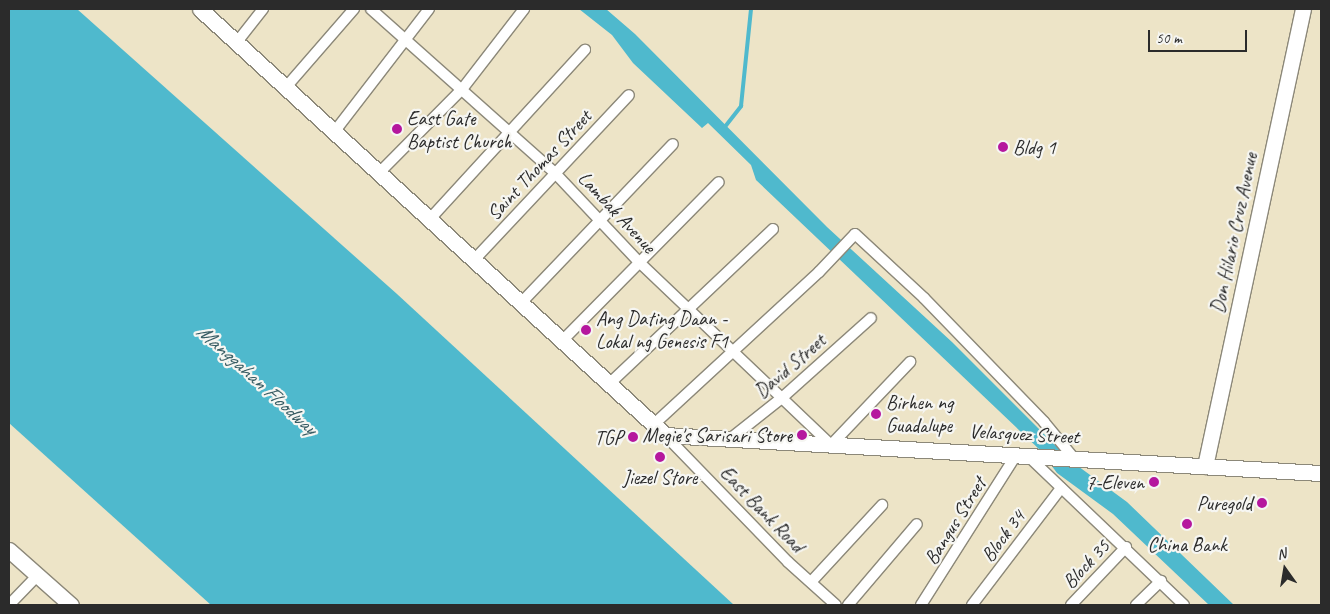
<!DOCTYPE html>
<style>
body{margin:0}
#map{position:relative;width:1330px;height:614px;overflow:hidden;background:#ede4c7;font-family:Caveat,sans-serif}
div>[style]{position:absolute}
.water>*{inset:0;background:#4fb9cd}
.stream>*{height:4px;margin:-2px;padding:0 2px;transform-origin:2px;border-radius:2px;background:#4fb9cd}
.roads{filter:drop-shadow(1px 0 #8c8879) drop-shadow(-1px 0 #8c8879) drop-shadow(0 1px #8c8879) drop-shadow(0 -1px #8c8879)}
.street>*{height:10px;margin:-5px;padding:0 5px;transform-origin:5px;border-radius:5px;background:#fff}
.secondary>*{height:15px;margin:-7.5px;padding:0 7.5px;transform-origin:7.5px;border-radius:7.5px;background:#fff}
.dots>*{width:14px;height:14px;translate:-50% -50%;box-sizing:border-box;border:2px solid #f6f6f2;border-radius:50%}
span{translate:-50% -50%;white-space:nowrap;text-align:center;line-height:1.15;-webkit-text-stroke:4.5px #f6f6f2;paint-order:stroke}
.poi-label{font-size:20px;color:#2b2b2b}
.left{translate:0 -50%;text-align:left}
.right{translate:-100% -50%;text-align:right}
.street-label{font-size:20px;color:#2b2b2b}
.water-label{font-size:21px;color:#385d64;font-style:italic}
.frame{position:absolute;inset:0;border:10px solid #2b2b2b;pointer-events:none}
.north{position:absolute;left:1260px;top:544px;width:50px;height:50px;-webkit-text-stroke:4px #f6f6f2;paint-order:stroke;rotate:347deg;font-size:14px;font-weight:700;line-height:20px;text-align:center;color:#2b2b2b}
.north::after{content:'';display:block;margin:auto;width:18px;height:22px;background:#2b2b2b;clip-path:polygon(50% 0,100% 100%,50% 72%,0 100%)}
.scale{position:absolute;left:1148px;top:30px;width:99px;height:22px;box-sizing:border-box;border:2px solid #2b2b2b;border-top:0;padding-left:6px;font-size:15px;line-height:18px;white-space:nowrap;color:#2b2b2b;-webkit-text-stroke:4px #f6f6f2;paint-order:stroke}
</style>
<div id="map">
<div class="water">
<i style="clip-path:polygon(9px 9px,77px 9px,397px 294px,734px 605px,211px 605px,9px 423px)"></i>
<i style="clip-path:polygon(579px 9px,606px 9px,635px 34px,827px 227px,952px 342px,1071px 461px,1127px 502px,1234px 605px,1209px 605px,1113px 514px,1057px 473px,1040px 450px,756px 180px,751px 165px,708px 123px,702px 128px,633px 63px,612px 35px)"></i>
</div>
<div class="stream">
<i style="left:724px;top:128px;width:28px;rotate:-52deg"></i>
<i style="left:741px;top:106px;width:98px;rotate:-84.1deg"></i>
</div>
<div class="roads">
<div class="street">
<i style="left:371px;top:9px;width:246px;rotate:41.7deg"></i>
<i style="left:555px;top:173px;width:122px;rotate:46.7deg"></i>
<i style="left:639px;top:262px;width:265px;rotate:43.6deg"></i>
<i style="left:831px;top:445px;width:115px;rotate:-46.4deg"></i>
<i style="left:237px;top:42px;width:42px;rotate:-51.8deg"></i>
<i style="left:287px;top:86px;width:102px;rotate:-49deg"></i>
<i style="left:335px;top:131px;width:154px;rotate:-52.4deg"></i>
<i style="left:379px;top:173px;width:120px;rotate:-45.3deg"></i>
<i style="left:463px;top:88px;width:100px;rotate:-52.3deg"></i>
<i style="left:429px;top:220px;width:231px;rotate:-47.5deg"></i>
<i style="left:474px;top:260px;width:226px;rotate:-46.8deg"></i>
<i style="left:520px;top:304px;width:221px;rotate:-46.3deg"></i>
<i style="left:562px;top:341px;width:223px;rotate:-45.4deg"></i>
<i style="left:608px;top:385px;width:227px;rotate:-43.4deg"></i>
<i style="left:652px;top:426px;width:227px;rotate:-42.7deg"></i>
<i style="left:819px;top:272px;width:52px;rotate:-46.5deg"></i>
<i style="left:855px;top:234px;width:94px;rotate:42.8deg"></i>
<i style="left:924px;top:298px;width:173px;rotate:45.9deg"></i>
<i style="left:1044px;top:422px;width:45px;rotate:50.4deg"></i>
<i style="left:665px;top:435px;width:177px;rotate:45.9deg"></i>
<i style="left:788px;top:562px;width:64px;rotate:41.9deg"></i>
<i style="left:730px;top:439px;width:68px;rotate:-38.4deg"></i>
<i style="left:783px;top:397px;width:118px;rotate:-41.9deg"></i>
<i style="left:1027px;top:455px;width:217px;rotate:43.7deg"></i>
<i style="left:811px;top:582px;width:105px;rotate:-47.3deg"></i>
<i style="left:9px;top:605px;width:42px;rotate:-46deg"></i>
<i style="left:848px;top:605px;width:106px;rotate:-49.6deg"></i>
<i style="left:921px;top:605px;width:179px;rotate:-57.6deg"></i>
<i style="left:972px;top:605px;width:147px;rotate:-52.7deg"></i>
<i style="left:1071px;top:605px;width:80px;rotate:-46.5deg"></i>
<i style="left:1136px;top:605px;width:35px;rotate:-44deg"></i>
</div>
<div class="secondary">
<i style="left:200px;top:9px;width:631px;rotate:42.49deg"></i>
<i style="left:665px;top:435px;width:657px;rotate:3.32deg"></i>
<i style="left:1205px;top:466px;width:467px;rotate:-77.9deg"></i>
<i style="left:9px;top:550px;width:83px;rotate:41.6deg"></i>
</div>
</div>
<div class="dots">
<i style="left:397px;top:129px;background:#b5179e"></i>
<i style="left:1003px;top:147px;background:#b5179e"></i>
<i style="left:586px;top:330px;background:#b5179e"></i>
<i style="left:876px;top:414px;background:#b5179e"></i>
<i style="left:802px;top:435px;background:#b5179e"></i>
<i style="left:633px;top:437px;background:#b5179e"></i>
<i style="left:660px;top:457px;background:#b5179e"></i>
<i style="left:1154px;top:482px;background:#b5179e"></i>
<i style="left:1262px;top:503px;background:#b5179e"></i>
<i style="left:1187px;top:524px;background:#b5179e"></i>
</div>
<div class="poi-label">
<span class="left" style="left:407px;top:130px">East Gate<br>Baptist Church</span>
<span class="left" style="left:1013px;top:147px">Bldg 1</span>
<span class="left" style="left:596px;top:330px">Ang Dating Daan -<br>Lokal ng Genesis F1</span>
<span class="left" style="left:886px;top:414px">Birhen ng<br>Guadalupe</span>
<span class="right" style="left:792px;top:435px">Megie's Sarisari Store</span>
<span class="right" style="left:623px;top:437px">TGP</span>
<span style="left:660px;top:477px">Jiezel Store</span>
<span class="right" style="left:1144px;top:482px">7-Eleven</span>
<span class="right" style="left:1252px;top:503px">Puregold</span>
<span style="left:1187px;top:544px">China Bank</span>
</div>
<div class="street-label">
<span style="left:539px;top:165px;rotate:-47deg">Saint Thomas Street</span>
<span style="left:617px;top:212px;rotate:47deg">Lambak Avenue</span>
<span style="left:1234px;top:233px;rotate:-78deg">Don Hilario Cruz Avenue</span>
<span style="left:790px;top:366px;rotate:-41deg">David Street</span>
<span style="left:1024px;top:434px;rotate:3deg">Velasquez Street</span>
<span style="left:762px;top:509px;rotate:46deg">East Bank Road</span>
<span style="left:955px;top:521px;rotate:-58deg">Bangus Street</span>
<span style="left:1003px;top:536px;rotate:-53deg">Block 34</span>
<span style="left:1086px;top:564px;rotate:-47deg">Block 35</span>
</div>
<div class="water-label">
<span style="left:257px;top:379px;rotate:42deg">Manggahan Floodway</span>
</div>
<div class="frame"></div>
<div class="north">N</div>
<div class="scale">50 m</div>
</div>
